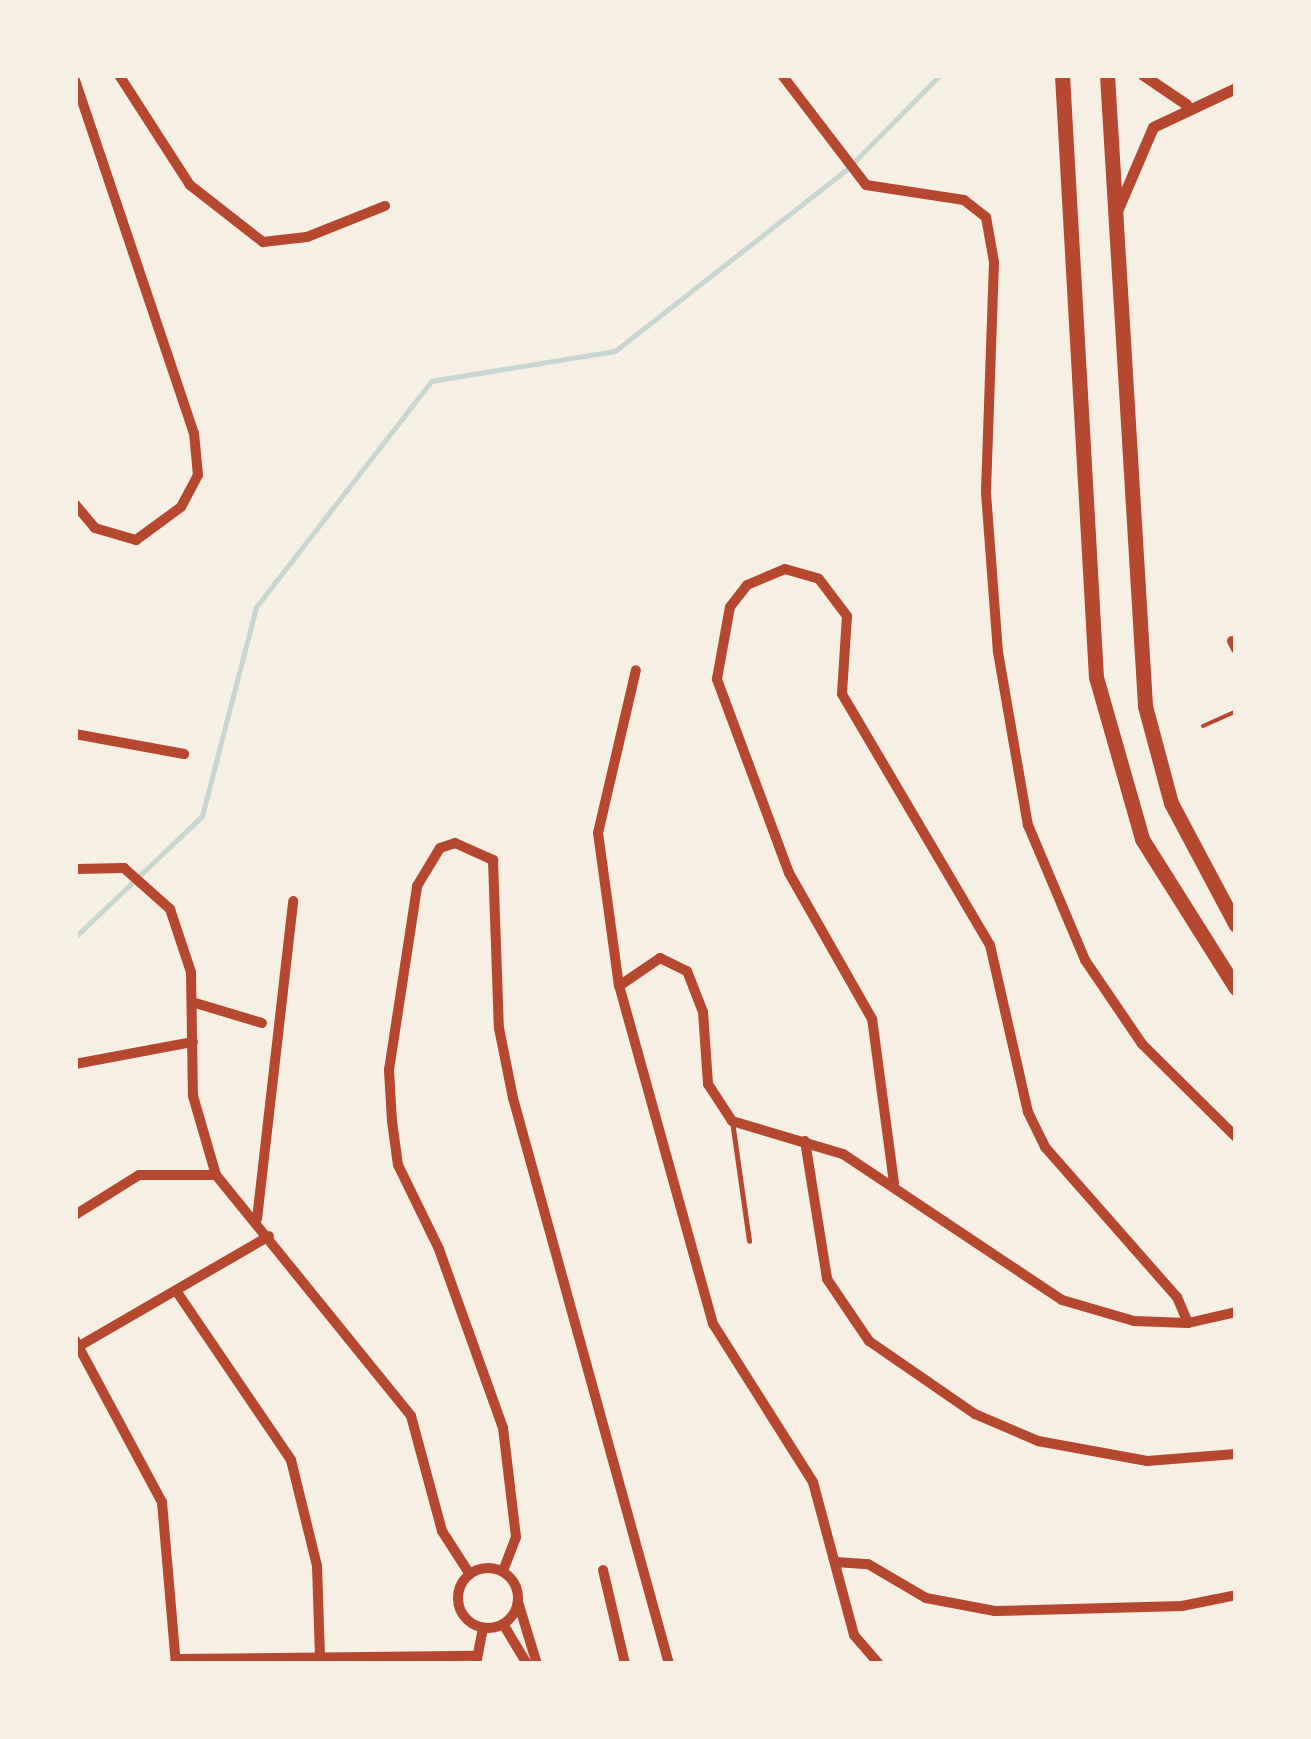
<!DOCTYPE html>
<style>
body{margin:0}
#map{position:relative;width:1311px;height:1739px;overflow:hidden;background:#f6efe4;font-family:"Fira Sans",sans-serif}
div>[style]{position:absolute}
.stream>*{height:5px;margin:-2.5px;padding:0 2.5px;transform-origin:2.5px;border-radius:2.5px;background:#c9d6d2}
.path>*{height:4px;margin:-2px;padding:0 2px;transform-origin:2px;border-radius:2px;background:#b5482f}
.service>*{height:5px;margin:-2.5px;padding:0 2.5px;transform-origin:2.5px;border-radius:2.5px;background:#b5482f}
.minor>*{height:10px;margin:-5px;padding:0 5px;transform-origin:5px;border-radius:5px;background:#b5482f}
.minor>.ring{margin:-5px;padding:0;box-sizing:content-box;background:none;border:10px solid #b5482f;border-radius:50%}
.tertiary>*{height:11px;margin:-5.5px;padding:0 5.5px;transform-origin:5.5px;border-radius:5.5px;background:#b5482f}
.trunk>*{height:15px;margin:-7.5px;padding:0 7.5px;transform-origin:7.5px;border-radius:7.5px;background:#b5482f}
span{translate:-50% -50%;white-space:nowrap;text-align:center;line-height:1.15;-webkit-text-stroke:10px #f6efe4;paint-order:stroke}
.frame{position:absolute;inset:0;border:78px solid #f6efe4;pointer-events:none}
</style>
<div id="map">
<div class="stream">
<i style="left:75px;top:937px;width:175px;rotate:-43.6deg"></i>
<i style="left:202px;top:816px;width:216px;rotate:-75.5deg"></i>
<i style="left:256px;top:607px;width:286px;rotate:-52.2deg"></i>
<i style="left:431px;top:381px;width:186px;rotate:-9.3deg"></i>
<i style="left:615px;top:351px;width:295px;rotate:-38.1deg"></i>
<i style="left:847px;top:169px;width:132px;rotate:-45.3deg"></i>
</div>
<div class="path">
<i style="left:1203px;top:726px;width:36px;rotate:-24deg"></i>
</div>
<div class="service">
<i style="left:732px;top:1121px;width:121px;rotate:81.9deg"></i>
</div>
<div class="minor">
<i style="left:119px;top:75px;width:131px;rotate:57.2deg"></i>
<i style="left:190px;top:185px;width:93px;rotate:38deg"></i>
<i style="left:263px;top:242px;width:44px;rotate:-6.5deg"></i>
<i style="left:307px;top:237px;width:84px;rotate:-21.7deg"></i>
<i style="left:782px;top:75px;width:138px;rotate:52.6deg"></i>
<i style="left:866px;top:185px;width:99px;rotate:8.7deg"></i>
<i style="left:964px;top:200px;width:28px;rotate:38deg"></i>
<i style="left:986px;top:217px;width:46px;rotate:79.9deg"></i>
<i style="left:994px;top:262px;width:231px;rotate:92deg"></i>
<i style="left:986px;top:493px;width:159px;rotate:85.7deg"></i>
<i style="left:998px;top:652px;width:176px;rotate:80.2deg"></i>
<i style="left:1028px;top:825px;width:147px;rotate:67.1deg"></i>
<i style="left:1085px;top:960px;width:102px;rotate:55.8deg"></i>
<i style="left:1142px;top:1044px;width:132px;rotate:44.7deg"></i>
<i style="left:75px;top:80px;width:373px;rotate:71.4deg"></i>
<i style="left:194px;top:433px;width:42px;rotate:84.6deg"></i>
<i style="left:198px;top:475px;width:36px;rotate:118deg"></i>
<i style="left:181px;top:507px;width:56px;rotate:143.7deg"></i>
<i style="left:136px;top:540px;width:43px;rotate:-163.7deg"></i>
<i style="left:95px;top:528px;width:31px;rotate:-130deg"></i>
<i style="left:1232px;top:641px;width:9px;rotate:63deg"></i>
<i style="left:75px;top:734px;width:111px;rotate:10.4deg"></i>
<i style="left:75px;top:869px;width:49px;rotate:-1.2deg"></i>
<i style="left:124px;top:868px;width:62px;rotate:41.7deg"></i>
<i style="left:170px;top:909px;width:66px;rotate:71.6deg"></i>
<i style="left:191px;top:972px;width:124px;rotate:89.1deg"></i>
<i style="left:193px;top:1096px;width:82px;rotate:73.8deg"></i>
<i style="left:216px;top:1175px;width:310px;rotate:51deg"></i>
<i style="left:411px;top:1416px;width:119px;rotate:74.9deg"></i>
<i style="left:442px;top:1531px;width:50px;rotate:57.3deg"></i>
<i style="left:619px;top:986px;width:154px;rotate:-97.8deg"></i>
<i style="left:598px;top:833px;width:167px;rotate:-76.9deg"></i>
<i style="left:192px;top:1002px;width:73px;rotate:16.7deg"></i>
<i style="left:75px;top:1064px;width:120px;rotate:-10.6deg"></i>
<i style="left:805px;top:1141px;width:140px;rotate:80.9deg"></i>
<i style="left:827px;top:1279px;width:75px;rotate:55.9deg"></i>
<i style="left:869px;top:1341px;width:129px;rotate:34.6deg"></i>
<i style="left:975px;top:1414px;width:69px;rotate:23.2deg"></i>
<i style="left:1038px;top:1441px;width:111px;rotate:10.4deg"></i>
<i style="left:1147px;top:1461px;width:89px;rotate:-4.5deg"></i>
<i style="left:894px;top:1183px;width:165px;rotate:-97.6deg"></i>
<i style="left:872px;top:1019px;width:168px;rotate:-119.6deg"></i>
<i style="left:789px;top:873px;width:207px;rotate:-110.4deg"></i>
<i style="left:717px;top:679px;width:73px;rotate:-79.8deg"></i>
<i style="left:730px;top:607px;width:28px;rotate:-52deg"></i>
<i style="left:747px;top:585px;width:41px;rotate:-22.8deg"></i>
<i style="left:785px;top:569px;width:35px;rotate:16deg"></i>
<i style="left:819px;top:579px;width:46px;rotate:52.9deg"></i>
<i style="left:847px;top:616px;width:78px;rotate:93.7deg"></i>
<i style="left:842px;top:694px;width:291px;rotate:59.5deg"></i>
<i style="left:990px;top:945px;width:171px;rotate:77.2deg"></i>
<i style="left:1028px;top:1112px;width:39px;rotate:64deg"></i>
<i style="left:1045px;top:1147px;width:200px;rotate:48.7deg"></i>
<i style="left:1177px;top:1297px;width:28px;rotate:67deg"></i>
<i style="left:75px;top:1215px;width:75px;rotate:-32deg"></i>
<i style="left:139px;top:1175px;width:77px"></i>
<i style="left:257px;top:1219px;width:320px;rotate:-83.5deg"></i>
<i style="left:179px;top:1295px;width:199px;rotate:55.8deg"></i>
<i style="left:291px;top:1460px;width:109px;rotate:76.2deg"></i>
<i style="left:317px;top:1566px;width:92px;rotate:88.1deg"></i>
<i style="left:75px;top:1340px;width:184px;rotate:61.8deg"></i>
<i style="left:162px;top:1502px;width:163px;rotate:85.1deg"></i>
<i style="left:76px;top:1348px;width:223px;rotate:-30.1deg"></i>
<i style="left:836px;top:1562px;width:32px;rotate:4deg"></i>
<i style="left:868px;top:1564px;width:67px;rotate:30.4deg"></i>
<i style="left:926px;top:1598px;width:70px;rotate:10.7deg"></i>
<i style="left:995px;top:1611px;width:187px;rotate:-1.5deg"></i>
<i style="left:1182px;top:1606px;width:55px;rotate:-11.5deg"></i>
<i class="ring" style="left:458px;top:1568px;width:50px;height:50px"></i>
<i style="left:603px;top:1570px;width:97px;rotate:76.8deg"></i>
<i style="left:503px;top:1571px;width:36px;rotate:-69deg"></i>
<i style="left:516px;top:1537px;width:110px;rotate:-96.8deg"></i>
<i style="left:503px;top:1428px;width:190px;rotate:-109.7deg"></i>
<i style="left:439px;top:1249px;width:93px;rotate:-116deg"></i>
<i style="left:398px;top:1165px;width:44px;rotate:-97.8deg"></i>
<i style="left:392px;top:1121px;width:51px;rotate:-93.4deg"></i>
<i style="left:389px;top:1070px;width:186px;rotate:-81.3deg"></i>
<i style="left:417px;top:886px;width:44px;rotate:-58.8deg"></i>
<i style="left:440px;top:848px;width:16px;rotate:-18deg"></i>
<i style="left:455px;top:843px;width:42px;rotate:24.1deg"></i>
<i style="left:493px;top:860px;width:168px;rotate:88deg"></i>
<i style="left:499px;top:1028px;width:71px;rotate:78.7deg"></i>
<i style="left:513px;top:1098px;width:587px;rotate:74.59deg"></i>
<i style="left:518px;top:1602px;width:65px;rotate:73deg"></i>
<i style="left:503px;top:1624px;width:47px;rotate:59deg"></i>
<i style="left:176px;top:1659px;width:301px;rotate:-0.6deg"></i>
<i style="left:476px;top:1664px;width:37px;rotate:-79deg"></i>
<i style="left:879px;top:1664px;width:38px;rotate:-131deg"></i>
<i style="left:854px;top:1635px;width:158px;rotate:-105deg"></i>
<i style="left:813px;top:1482px;width:187px;rotate:-122.3deg"></i>
<i style="left:713px;top:1324px;width:351px;rotate:-105.5deg"></i>
<i style="left:619px;top:986px;width:50px;rotate:-34.3deg"></i>
<i style="left:660px;top:958px;width:30px;rotate:26deg"></i>
<i style="left:687px;top:971px;width:44px;rotate:68.7deg"></i>
<i style="left:703px;top:1012px;width:72px;rotate:86deg"></i>
<i style="left:708px;top:1084px;width:44px;rotate:57deg"></i>
<i style="left:732px;top:1121px;width:116px;rotate:16.6deg"></i>
<i style="left:843px;top:1154px;width:263px;rotate:33.7deg"></i>
<i style="left:1062px;top:1300px;width:75px;rotate:16.3deg"></i>
<i style="left:1134px;top:1321px;width:54px;rotate:2.1deg"></i>
<i style="left:1188px;top:1323px;width:49px;rotate:-12.9deg"></i>
</div>
<div class="tertiary">
<i style="left:1143px;top:75px;width:52px;rotate:34deg"></i>
<i style="left:1117px;top:211px;width:91px;rotate:-66.8deg"></i>
<i style="left:1153px;top:127px;width:92px;rotate:-25.2deg"></i>
</div>
<div class="trunk">
<i style="left:1062px;top:75px;width:603px;rotate:86.77deg"></i>
<i style="left:1096px;top:677px;width:168px;rotate:74.1deg"></i>
<i style="left:1142px;top:839px;width:176px;rotate:57.8deg"></i>
<i style="left:1107px;top:75px;width:632px;rotate:86.55deg"></i>
<i style="left:1145px;top:706px;width:100px;rotate:75deg"></i>
<i style="left:1171px;top:803px;width:138px;rotate:62deg"></i>
</div>
<div class="frame"></div>
</div>
